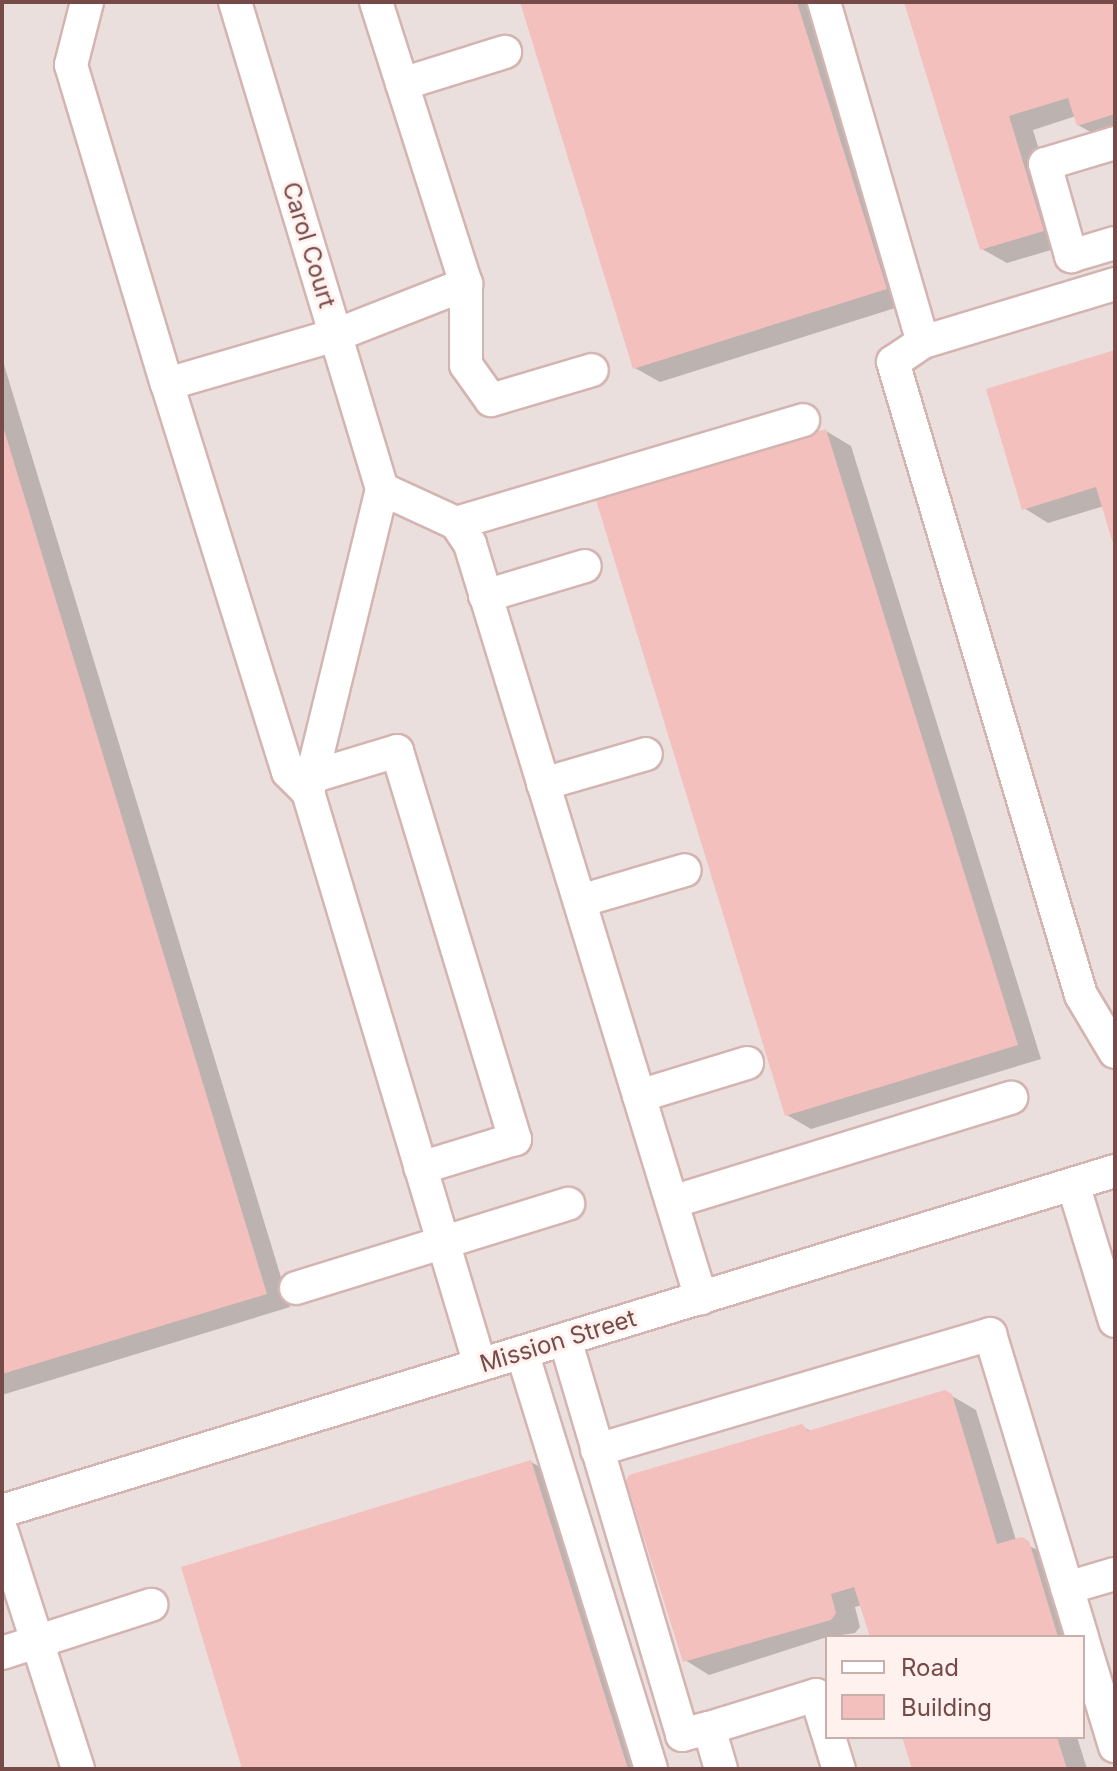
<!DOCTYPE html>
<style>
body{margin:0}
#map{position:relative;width:1117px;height:1771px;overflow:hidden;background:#fdece6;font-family:Inter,sans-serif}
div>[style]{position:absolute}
.industrial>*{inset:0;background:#ebdfdd}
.shadow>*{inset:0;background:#0003}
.building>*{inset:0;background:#f3c0bd}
.roads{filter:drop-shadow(2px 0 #d4b4b1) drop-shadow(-2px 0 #d4b4b1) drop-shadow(0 2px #d4b4b1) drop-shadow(0 -2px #d4b4b1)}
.minor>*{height:32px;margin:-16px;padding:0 16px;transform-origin:16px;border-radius:16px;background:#fff}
span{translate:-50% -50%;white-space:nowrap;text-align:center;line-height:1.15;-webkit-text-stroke:6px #fff1ed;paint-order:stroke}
.street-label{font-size:24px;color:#774a4a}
.frame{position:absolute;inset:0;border:4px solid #774a4a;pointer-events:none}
.legend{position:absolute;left:825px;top:1635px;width:260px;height:104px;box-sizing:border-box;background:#fff1ed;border:2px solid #c9aeac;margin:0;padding:10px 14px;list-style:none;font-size:24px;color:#774a4a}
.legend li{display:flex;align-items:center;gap:16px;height:40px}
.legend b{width:40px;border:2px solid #c9aeac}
</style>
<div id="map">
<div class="industrial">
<i style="clip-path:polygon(evenodd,2px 2px,1115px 2px,1115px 1769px,2px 1769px,2px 2px,827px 1637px,1083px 1637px,1083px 1737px,827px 1737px,827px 1637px)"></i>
</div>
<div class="shadow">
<i style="clip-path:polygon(522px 2px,816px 2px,911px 303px,660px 382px,635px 368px)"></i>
<i style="clip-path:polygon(906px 2px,1115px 2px,1115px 135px,1103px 139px,1078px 125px,1076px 116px,1033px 130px,1068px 245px,1007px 263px,982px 249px)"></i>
<i style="clip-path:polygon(1115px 352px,1115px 542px,1104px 506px,1048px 523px,1024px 508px)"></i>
<i style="clip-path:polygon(2px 358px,290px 1307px,2px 1395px)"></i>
<i style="clip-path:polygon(826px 431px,851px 446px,1041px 1059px,811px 1129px,787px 1115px)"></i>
<i style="clip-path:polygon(945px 1392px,976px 1410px,1016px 1540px,1053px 1557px,1077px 1637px,872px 1637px,862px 1605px,855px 1607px,860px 1627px,855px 1633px,827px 1637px,709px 1675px,685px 1660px,802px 1426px,812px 1432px)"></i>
<i style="clip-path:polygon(531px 1462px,556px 1476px,646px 1769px,244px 1769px)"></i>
<i style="clip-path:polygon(904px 1737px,1077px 1737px,1087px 1769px,914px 1769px)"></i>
</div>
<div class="building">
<i style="clip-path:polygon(520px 2px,797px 2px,887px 289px,633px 369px)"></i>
<i style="clip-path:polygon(904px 2px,1115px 2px,1115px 114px,1077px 126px,1068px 98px,1009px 116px,1044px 231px,980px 250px)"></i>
<i style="clip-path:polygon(1115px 350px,1115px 546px,1114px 547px,1096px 487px,1022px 510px,986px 389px)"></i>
<i style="clip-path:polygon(2px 423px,267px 1294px,2px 1374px)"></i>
<i style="clip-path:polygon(826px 429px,1018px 1045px,785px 1116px,596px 500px)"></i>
<i style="clip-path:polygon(945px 1390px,952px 1394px,997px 1544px,1022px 1537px,1029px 1541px,1058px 1637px,870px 1637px,854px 1587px,831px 1594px,836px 1613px,831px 1620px,683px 1662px,626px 1481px,629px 1475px,802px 1424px,808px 1431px)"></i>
<i style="clip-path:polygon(531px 1460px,628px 1769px,242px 1769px,181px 1567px)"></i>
<i style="clip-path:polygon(902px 1737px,1057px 1737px,1067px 1769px,912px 1769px)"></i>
</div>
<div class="roads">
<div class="minor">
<i style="left:87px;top:2px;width:65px;rotate:104.3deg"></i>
<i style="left:71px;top:65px;width:333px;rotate:73.3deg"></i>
<i style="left:235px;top:2px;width:509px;rotate:73.2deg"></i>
<i style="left:376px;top:2px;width:296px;rotate:72.3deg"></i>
<i style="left:466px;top:284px;width:81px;rotate:90deg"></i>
<i style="left:466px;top:365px;width:43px;rotate:54.5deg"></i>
<i style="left:491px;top:400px;width:105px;rotate:-16.5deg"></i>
<i style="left:824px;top:2px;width:354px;rotate:73.8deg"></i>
<i style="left:402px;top:84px;width:108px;rotate:-17.3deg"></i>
<i style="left:1115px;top:143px;width:73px;rotate:163.3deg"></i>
<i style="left:1045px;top:164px;width:96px;rotate:74.2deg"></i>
<i style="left:1071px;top:256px;width:46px;rotate:-16.5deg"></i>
<i style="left:1115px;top:284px;width:201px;rotate:163.2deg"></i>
<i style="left:923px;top:342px;width:36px;rotate:146deg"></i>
<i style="left:893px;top:362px;width:660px;rotate:73.46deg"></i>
<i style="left:1081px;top:995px;width:66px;rotate:59.2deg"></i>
<i style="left:382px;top:489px;width:312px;rotate:103.7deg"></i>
<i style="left:308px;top:792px;width:598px;rotate:73.29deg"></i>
<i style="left:382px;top:489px;width:81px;rotate:24.7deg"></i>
<i style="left:456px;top:523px;width:25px;rotate:56deg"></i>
<i style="left:470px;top:544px;width:789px;rotate:72.97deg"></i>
<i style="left:456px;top:523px;width:362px;rotate:-16.5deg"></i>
<i style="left:485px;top:596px;width:104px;rotate:-16.7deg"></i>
<i style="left:311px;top:777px;width:90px;rotate:-16.8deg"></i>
<i style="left:397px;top:751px;width:406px;rotate:73.1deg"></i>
<i style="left:515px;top:1139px;width:99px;rotate:163deg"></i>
<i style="left:543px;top:784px;width:107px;rotate:-16.2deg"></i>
<i style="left:308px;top:792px;width:28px;rotate:-135deg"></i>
<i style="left:288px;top:772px;width:406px;rotate:-107.3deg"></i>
<i style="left:167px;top:384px;width:176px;rotate:-16.2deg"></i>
<i style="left:336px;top:335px;width:140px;rotate:-21.4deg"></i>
<i style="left:580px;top:901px;width:109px;rotate:-16.4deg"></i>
<i style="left:639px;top:1096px;width:113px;rotate:-17deg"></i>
<i style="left:1073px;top:1184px;width:143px;rotate:73deg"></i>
<i style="left:672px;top:1202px;width:355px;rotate:-17.1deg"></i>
<i style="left:296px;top:1288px;width:285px;rotate:-17.2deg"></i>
<i style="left:565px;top:1339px;width:413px;rotate:73.5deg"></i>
<i style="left:682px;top:1735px;width:28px;rotate:-15deg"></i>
<i style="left:709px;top:1728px;width:43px;rotate:73.7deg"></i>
<i style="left:522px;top:1352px;width:436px;rotate:72.8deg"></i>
<i style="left:597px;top:1450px;width:410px;rotate:-16.4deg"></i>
<i style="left:990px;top:1334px;width:317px;rotate:73.1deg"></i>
<i style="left:2px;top:1511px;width:1164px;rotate:-16.99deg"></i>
<i style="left:2px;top:1532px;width:249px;rotate:72.2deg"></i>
<i style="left:1067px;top:1588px;width:50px;rotate:-16.3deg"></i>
<i style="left:1083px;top:1641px;width:110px;rotate:73.1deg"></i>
<i style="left:2px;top:1653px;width:157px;rotate:-17.9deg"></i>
<i style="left:709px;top:1728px;width:112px;rotate:-17.1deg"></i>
<i style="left:816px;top:1695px;width:38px;rotate:73deg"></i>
<i style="left:829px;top:1737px;width:34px;rotate:73deg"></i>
</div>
</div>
<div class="street-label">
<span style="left:309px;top:245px;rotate:73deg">Carol Court</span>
<span style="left:558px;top:1341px;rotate:-17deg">Mission Street</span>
</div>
<div class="frame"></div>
<ul class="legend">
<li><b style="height:10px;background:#fff"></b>Road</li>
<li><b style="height:22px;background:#f3c0bd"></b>Building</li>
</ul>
</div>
